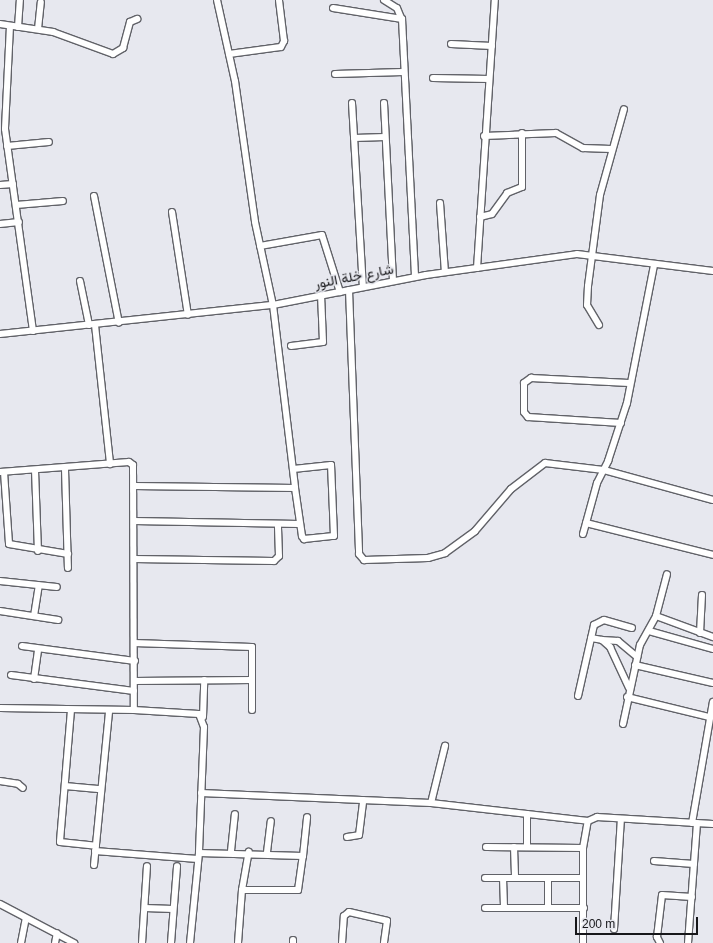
<!DOCTYPE html>
<meta charset="utf-8">
<style>
body{margin:0}
#map{position:relative;width:713px;height:943px;overflow:hidden;background:#e7e8ef;font-family:Arial,Vazirmatn,sans-serif}
div>[style]{position:absolute}
.roads{filter:drop-shadow(1px 0 #616268) drop-shadow(-1px 0 #616268) drop-shadow(0 1px #616268) drop-shadow(0 -1px #616268)}
.minor>*{height:6px;margin:-3px;padding:0 3px;transform-origin:3px;border-radius:3px;background:#fff}
span{translate:-50% -50%;white-space:nowrap;text-align:center;line-height:1.15;-webkit-text-stroke:3px #e7e8ef;paint-order:stroke}
.street-label{font-size:14px;color:#17171a}
.scale{position:absolute;left:575px;top:917px;width:123px;height:18px;box-sizing:border-box;border:2px solid #17171a;border-top:0;padding-left:5px;font-size:12px;line-height:14px;white-space:nowrap;color:#17171a;-webkit-text-stroke:3px #e7e8ef;paint-order:stroke}
</style>
<div id="map">
<div class="roads">
<div class="minor">
<i style="left:217px;top:0;width:83px;rotate:77.5deg"></i>
<i style="left:235px;top:81px;width:142px;rotate:81.9deg"></i>
<i style="left:255px;top:222px;width:85px;rotate:77.8deg"></i>
<i style="left:273px;top:305px;width:184px;rotate:83.1deg"></i>
<i style="left:295px;top:488px;width:49px;rotate:81.7deg"></i>
<i style="left:302px;top:536px;width:4px;rotate:56deg"></i>
<i style="left:304px;top:539px;width:30px;rotate:-6deg"></i>
<i style="left:334px;top:536px;width:71px;rotate:-92.4deg"></i>
<i style="left:331px;top:465px;width:38px;rotate:174deg"></i>
<i style="left:384px;top:0;width:15px;rotate:32deg"></i>
<i style="left:397px;top:8px;width:11px;rotate:68deg"></i>
<i style="left:333px;top:8px;width:70px;rotate:9.1deg"></i>
<i style="left:402px;top:19px;width:258px;rotate:87.1deg"></i>
<i style="left:0;top:24px;width:54px;rotate:8.6deg"></i>
<i style="left:53px;top:32px;width:64px;rotate:20.1deg"></i>
<i style="left:113px;top:54px;width:12px;rotate:-31deg"></i>
<i style="left:123px;top:48px;width:27px;rotate:-75deg"></i>
<i style="left:130px;top:22px;width:8px;rotate:-23deg"></i>
<i style="left:10px;top:26px;width:103px;rotate:92.8deg"></i>
<i style="left:5px;top:129px;width:204px;rotate:82.1deg"></i>
<i style="left:18px;top:27px;width:27px;rotate:-86deg"></i>
<i style="left:38px;top:29px;width:27px;rotate:-84deg"></i>
<i style="left:451px;top:44px;width:41px;rotate:2.8deg"></i>
<i style="left:229px;top:54px;width:52px;rotate:-7.7deg"></i>
<i style="left:281px;top:47px;width:7px;rotate:-63deg"></i>
<i style="left:284px;top:41px;width:41px;rotate:-97deg"></i>
<i style="left:335px;top:74px;width:68px;rotate:-1.7deg"></i>
<i style="left:433px;top:78px;width:56px;rotate:1deg"></i>
<i style="left:352px;top:103px;width:183px;rotate:86.6deg"></i>
<i style="left:384px;top:103px;width:177px;rotate:87.1deg"></i>
<i style="left:484px;top:136px;width:72px;rotate:-2.4deg"></i>
<i style="left:556px;top:133px;width:31px;rotate:29deg"></i>
<i style="left:583px;top:148px;width:28px;rotate:2deg"></i>
<i style="left:354px;top:138px;width:31px;rotate:-2deg"></i>
<i style="left:7px;top:146px;width:42px;rotate:-5.4deg"></i>
<i style="left:0;top:185px;width:13px;rotate:-4deg"></i>
<i style="left:94px;top:196px;width:129px;rotate:78.9deg"></i>
<i style="left:440px;top:203px;width:69px;rotate:85.9deg"></i>
<i style="left:16px;top:205px;width:47px;rotate:-4.9deg"></i>
<i style="left:172px;top:212px;width:104px;rotate:81.2deg"></i>
<i style="left:480px;top:217px;width:12px;rotate:-14deg"></i>
<i style="left:492px;top:214px;width:26px;rotate:-54deg"></i>
<i style="left:507px;top:193px;width:16px;rotate:-22deg"></i>
<i style="left:522px;top:187px;width:54px;rotate:-90deg"></i>
<i style="left:0;top:224px;width:19px;rotate:-6deg"></i>
<i style="left:260px;top:246px;width:63px;rotate:-10.1deg"></i>
<i style="left:322px;top:235px;width:60px;rotate:72.5deg"></i>
<i style="left:477px;top:268px;width:269px;rotate:-86.2deg"></i>
<i style="left:80px;top:281px;width:45px;rotate:78.4deg"></i>
<i style="left:349px;top:290px;width:264px;rotate:87.8deg"></i>
<i style="left:359px;top:554px;width:8px;rotate:50deg"></i>
<i style="left:364px;top:560px;width:64px;rotate:-1.8deg"></i>
<i style="left:428px;top:558px;width:18px;rotate:-16deg"></i>
<i style="left:445px;top:553px;width:37px;rotate:-36deg"></i>
<i style="left:475px;top:531px;width:55px;rotate:-49.4deg"></i>
<i style="left:511px;top:489px;width:43px;rotate:-37.4deg"></i>
<i style="left:545px;top:463px;width:59px;rotate:6.8deg"></i>
<i style="left:604px;top:470px;width:113px;rotate:15.4deg"></i>
<i style="left:95px;top:325px;width:140px;rotate:83.8deg"></i>
<i style="left:599px;top:325px;width:23px;rotate:-121deg"></i>
<i style="left:587px;top:305px;width:19px;rotate:-87deg"></i>
<i style="left:588px;top:286px;width:92px;rotate:-82.5deg"></i>
<i style="left:600px;top:195px;width:89px;rotate:-74.4deg"></i>
<i style="left:0;top:334px;width:275px;rotate:-6.1deg"></i>
<i style="left:273px;top:305px;width:156px;rotate:-11.1deg"></i>
<i style="left:426px;top:275px;width:152px;rotate:-7.9deg"></i>
<i style="left:577px;top:254px;width:137px;rotate:7.1deg"></i>
<i style="left:291px;top:346px;width:32px;rotate:-7deg"></i>
<i style="left:323px;top:342px;width:47px;rotate:-92.4deg"></i>
<i style="left:621px;top:423px;width:93px;rotate:-176.3deg"></i>
<i style="left:528px;top:417px;width:6px;rotate:-129deg"></i>
<i style="left:524px;top:412px;width:29px;rotate:-90deg"></i>
<i style="left:524px;top:383px;width:9px;rotate:-36deg"></i>
<i style="left:531px;top:378px;width:98px;rotate:2.9deg"></i>
<i style="left:65px;top:469px;width:99px;rotate:88.3deg"></i>
<i style="left:35px;top:470px;width:81px;rotate:87.9deg"></i>
<i style="left:0;top:472px;width:129px;rotate:-4.4deg"></i>
<i style="left:129px;top:462px;width:5px;rotate:37deg"></i>
<i style="left:133px;top:465px;width:245px;rotate:89.8deg"></i>
<i style="left:134px;top:710px;width:65px;rotate:3.5deg"></i>
<i style="left:199px;top:714px;width:14px;rotate:69deg"></i>
<i style="left:204px;top:727px;width:126px;rotate:92.3deg"></i>
<i style="left:199px;top:853px;width:90px;rotate:95.7deg"></i>
<i style="left:4px;top:472px;width:72px;rotate:86deg"></i>
<i style="left:9px;top:544px;width:60px;rotate:9.6deg"></i>
<i style="left:134px;top:486px;width:161px;rotate:0.7deg"></i>
<i style="left:134px;top:521px;width:165px;rotate:1deg"></i>
<i style="left:586px;top:523px;width:131px;rotate:14.1deg"></i>
<i style="left:583px;top:534px;width:53px;rotate:-74.6deg"></i>
<i style="left:597px;top:483px;width:25px;rotate:-63deg"></i>
<i style="left:608px;top:461px;width:61px;rotate:-71.9deg"></i>
<i style="left:627px;top:403px;width:141px;rotate:-78.9deg"></i>
<i style="left:134px;top:559px;width:140px;rotate:0.8deg"></i>
<i style="left:274px;top:561px;width:7px;rotate:-45deg"></i>
<i style="left:279px;top:556px;width:32px;rotate:-92deg"></i>
<i style="left:0;top:581px;width:57px;rotate:6deg"></i>
<i style="left:0;top:611px;width:59px;rotate:8.8deg"></i>
<i style="left:34px;top:616px;width:31px;rotate:-81deg"></i>
<i style="left:656px;top:616px;width:61px;rotate:20.2deg"></i>
<i style="left:649px;top:631px;width:66px;rotate:15.7deg"></i>
<i style="left:700px;top:633px;width:38px;rotate:-87deg"></i>
<i style="left:591px;top:638px;width:11px;rotate:10deg"></i>
<i style="left:602px;top:640px;width:11px;rotate:41deg"></i>
<i style="left:610px;top:647px;width:45px;rotate:65.1deg"></i>
<i style="left:602px;top:640px;width:16px;rotate:4deg"></i>
<i style="left:618px;top:641px;width:25px;rotate:40deg"></i>
<i style="left:134px;top:643px;width:118px;rotate:1.9deg"></i>
<i style="left:252px;top:647px;width:63px;rotate:90deg"></i>
<i style="left:22px;top:646px;width:114px;rotate:7.6deg"></i>
<i style="left:635px;top:665px;width:80px;rotate:13deg"></i>
<i style="left:11px;top:675px;width:124px;rotate:7.4deg"></i>
<i style="left:34px;top:679px;width:30px;rotate:-82deg"></i>
<i style="left:134px;top:681px;width:118px;rotate:-0.5deg"></i>
<i style="left:578px;top:696px;width:73px;rotate:-77.3deg"></i>
<i style="left:594px;top:625px;width:11px;rotate:-27deg"></i>
<i style="left:604px;top:620px;width:29px;rotate:16deg"></i>
<i style="left:627px;top:697px;width:84px;rotate:13.7deg"></i>
<i style="left:0;top:708px;width:134px;rotate:0.9deg"></i>
<i style="left:71px;top:710px;width:132px;rotate:94.8deg"></i>
<i style="left:60px;top:842px;width:36px;rotate:6deg"></i>
<i style="left:203px;top:717px;width:37px;rotate:-88deg"></i>
<i style="left:623px;top:724px;width:81px;rotate:-77.9deg"></i>
<i style="left:640px;top:645px;width:33px;rotate:-61deg"></i>
<i style="left:656px;top:616px;width:43px;rotate:-75.3deg"></i>
<i style="left:0;top:781px;width:18px;rotate:9deg"></i>
<i style="left:18px;top:784px;width:6px;rotate:39deg"></i>
<i style="left:65px;top:786px;width:36px;rotate:5deg"></i>
<i style="left:201px;top:793px;width:230px;rotate:2.5deg"></i>
<i style="left:431px;top:803px;width:158px;rotate:6.5deg"></i>
<i style="left:431px;top:803px;width:59px;rotate:-76.2deg"></i>
<i style="left:527px;top:814px;width:33px;rotate:90deg"></i>
<i style="left:692px;top:823px;width:123px;rotate:-80.2deg"></i>
<i style="left:347px;top:837px;width:12px;rotate:-9deg"></i>
<i style="left:359px;top:835px;width:35px;rotate:-83deg"></i>
<i style="left:486px;top:847px;width:97px;rotate:0.6deg"></i>
<i style="left:514px;top:847px;width:31px;rotate:88deg"></i>
<i style="left:95px;top:851px;width:103px;rotate:4.4deg"></i>
<i style="left:231px;top:851px;width:37px;rotate:-84deg"></i>
<i style="left:267px;top:852px;width:31px;rotate:-83deg"></i>
<i style="left:199px;top:853px;width:104px;rotate:1.7deg"></i>
<i style="left:303px;top:856px;width:39px;rotate:-84deg"></i>
<i style="left:654px;top:861px;width:40px;rotate:4.3deg"></i>
<i style="left:94px;top:865px;width:155px;rotate:-84.4deg"></i>
<i style="left:485px;top:878px;width:98px"></i>
<i style="left:503px;top:878px;width:30px;rotate:88deg"></i>
<i style="left:242px;top:890px;width:56px"></i>
<i style="left:298px;top:890px;width:34px;rotate:-82deg"></i>
<i style="left:0;top:904px;width:84px;rotate:27.8deg"></i>
<i style="left:145px;top:908px;width:28px;rotate:2deg"></i>
<i style="left:485px;top:908px;width:99px"></i>
<i style="left:548px;top:908px;width:30px;rotate:-90deg"></i>
<i style="left:614px;top:929px;width:110px;rotate:-86.4deg"></i>
<i style="left:21px;top:943px;width:25px;rotate:-79deg"></i>
<i style="left:55px;top:943px;width:10px;rotate:-79deg"></i>
<i style="left:142px;top:943px;width:77px;rotate:-86.3deg"></i>
<i style="left:171px;top:943px;width:77px;rotate:-85.5deg"></i>
<i style="left:238px;top:943px;width:53px;rotate:-85.7deg"></i>
<i style="left:242px;top:890px;width:39px;rotate:-80deg"></i>
<i style="left:293px;top:943px;width:3px;rotate:-90deg"></i>
<i style="left:342px;top:943px;width:27px;rotate:-86deg"></i>
<i style="left:344px;top:916px;width:6px;rotate:-39deg"></i>
<i style="left:349px;top:912px;width:39px;rotate:13deg"></i>
<i style="left:387px;top:921px;width:22px;rotate:98deg"></i>
<i style="left:583px;top:943px;width:95px;rotate:-90deg"></i>
<i style="left:583px;top:848px;width:27px;rotate:-80deg"></i>
<i style="left:588px;top:821px;width:10px;rotate:-24deg"></i>
<i style="left:597px;top:817px;width:116px;rotate:3.5deg"></i>
<i style="left:660px;top:943px;width:7px;rotate:-117deg"></i>
<i style="left:657px;top:937px;width:42px;rotate:-83.2deg"></i>
<i style="left:662px;top:895px;width:30px;rotate:4deg"></i>
<i style="left:688px;top:943px;width:120px;rotate:-85.7deg"></i>
</div>
</div>
<div class="street-label">
<span style="left:354px;top:276px;rotate:-11deg">شارع خلة النور</span>
</div>
<div class="scale">200 m</div>
</div>
